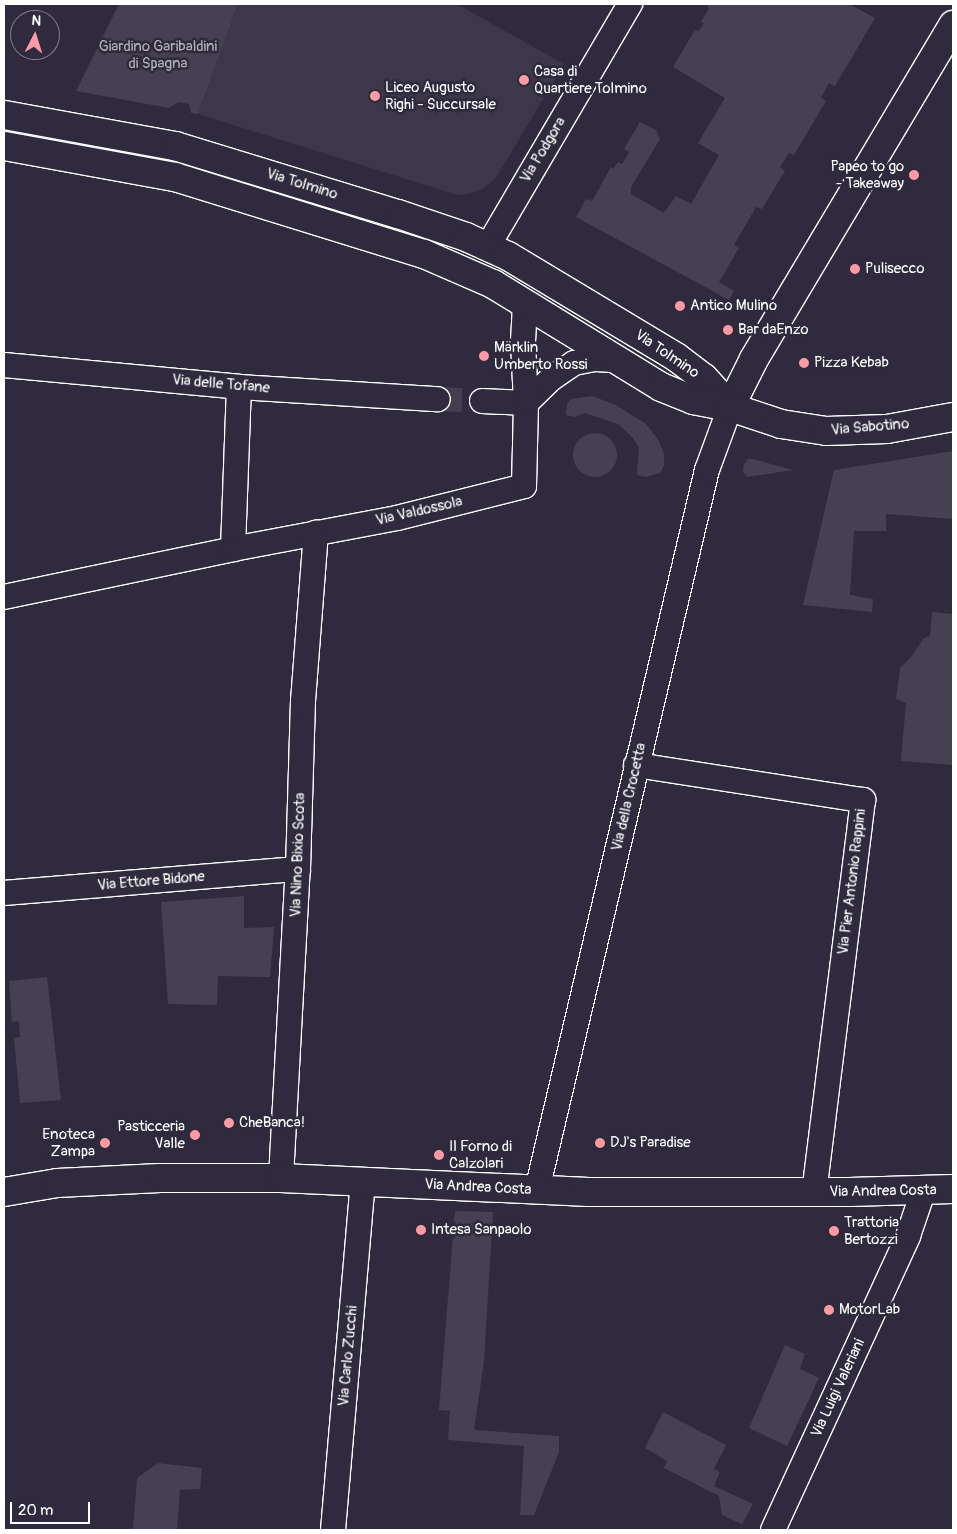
<!DOCTYPE html>
<meta charset="utf-8">
<style>
body{margin:0}
#map{position:relative;width:957px;height:1534px;overflow:hidden;background:#2f2a3d;font-family:Pangolin,sans-serif}
div>[style]{position:absolute}
.built>*{inset:0;background:#3c3749}
.green>*{inset:0;background:#464152}
.round{border-radius:50%}
.minor-tunnel>*{height:24px;margin-top:-12px;transform-origin:0;background:repeating-linear-gradient(90deg,#443f50 0 24px,transparent 0 36px)}
.roads{filter:drop-shadow(1px 0 #fff) drop-shadow(-1px 0 #fff) drop-shadow(0 1px #fff) drop-shadow(0 -1px #fff)}
.minor>*{height:24px;margin:-12px;padding:0 12px;transform-origin:12px;border-radius:12px;background:#2f2a3d}
.tertiary>*{height:28px;margin:-14px;padding:0 14px;transform-origin:14px;border-radius:14px;background:#2f2a3d}
.secondary>*{height:28px;margin:-14px;padding:0 14px;transform-origin:14px;border-radius:14px;background:#2f2a3d}
.primary>*{height:28px;margin:-14px;padding:0 14px;transform-origin:14px;border-radius:14px;background:#2f2a3d}
.dots>*{width:14px;height:14px;translate:-50% -50%;box-sizing:border-box;border:2px solid #2f2a3d;border-radius:50%}
span{translate:-50% -50%;white-space:nowrap;text-align:center;line-height:1.15;-webkit-text-stroke:5px #2f2a3d;paint-order:stroke}
.park-label{font-size:15px;color:#b5b3ba}
.poi-label{font-size:15px;color:#fff}
.left{translate:0 -50%;text-align:left}
.right{translate:-100% -50%;text-align:right}
.street-label{font-size:15px;color:#fff}
.frame{position:absolute;inset:0;border:5px solid #fff;pointer-events:none}
.north{position:absolute;left:10px;top:10px;width:50px;height:50px;box-sizing:border-box;background:#2f2a3d;border:1px solid #827f8b;border-radius:50%;rotate:5deg;font-size:14px;font-weight:700;line-height:20px;text-align:center;color:#fff}
.north::after{content:'';display:block;margin:auto;width:18px;height:22px;background:#ff9aa2;clip-path:polygon(50% 0,100% 100%,50% 72%,0 100%)}
.scale{position:absolute;left:10px;top:1502px;width:80px;height:22px;box-sizing:border-box;border:2px solid #fff;border-top:0;padding-left:6px;font-size:15px;line-height:18px;white-space:nowrap;color:#fff;-webkit-text-stroke:4px #2f2a3d;paint-order:stroke}
</style>
<div id="map">
<div class="built">
<i style="clip-path:polygon(238px 4px,457px 4px,564px 64px,496px 178px,481px 190px,463px 195px,454px 194px,198px 114px)"></i>
</div>
<div class="green">
<i style="clip-path:polygon(119px 4px,238px 4px,198px 114px,191px 113px,189px 104px,178px 102px,169px 108px,76px 91px)"></i>
<i style="clip-path:polygon(708px 4px,849px 4px,875px 18px,835px 86px,829px 83px,821px 98px,826px 101px,794px 155px,789px 153px,780px 167px,785px 171px,762px 209px,756px 207px,734px 245px,739px 248px,719px 282px,734px 291px,729px 300px,576px 217px,586px 199px,592px 201px,611px 167px,613px 169px,618px 162px,622px 164px,629px 152px,624px 149px,640px 122px,656px 130px,660px 139px,631px 187px,631px 194px,664px 213px,676px 196px,691px 204px,719px 155px,698px 143px,725px 98px,673px 67px,695px 30px,699px 31px,704px 23px,701px 22px,709px 8px,707px 6px)"></i>
<i style="clip-path:polygon(592px 396px,616px 405px,646px 424px,659px 441px,664px 454px,664px 466px,660px 473px,646px 477px,637px 475px,639px 448px,633px 438px,618px 424px,585px 413px,574px 417px,566px 415px,567px 404px,571px 399px)"></i>
<i class="round" style="left:573px;top:433px;width:44px;height:44px"></i>
<i style="clip-path:polygon(953px 451px,953px 519px,886px 514px,886px 531px,854px 531px,850px 595px,873px 599px,872px 612px,803px 605px,834px 470px)"></i>
<i style="clip-path:polygon(748px 459px,753px 459px,793px 470px,747px 477px,743px 472px,744px 464px)"></i>
<i style="clip-path:polygon(932px 612px,953px 614px,953px 765px,901px 761px,906px 703px,896px 699px,900px 668px,911px 657px,924px 638px,930px 636px)"></i>
<i style="clip-path:polygon(244px 896px,244px 928px,274px 927px,270px 977px,218px 976px,217px 1005px,168px 1004px,161px 902px)"></i>
<i style="clip-path:polygon(47px 977px,61px 1100px,20px 1103px,14px 1038px,20px 1037px,19px 1021px,12px 1022px,9px 981px)"></i>
<i style="clip-path:polygon(455px 1211px,493px 1212px,484px 1361px,474px 1430px,559px 1436px,559px 1452px,534px 1515px,520px 1515px,524px 1446px,448px 1440px,450px 1411px,439px 1410px)"></i>
<i style="clip-path:polygon(785px 1345px,805px 1354px,800px 1369px,819px 1378px,787px 1446px,749px 1428px)"></i>
<i style="clip-path:polygon(663px 1412px,726px 1445px,714px 1469px,720px 1472px,714px 1486px,753px 1504px,742px 1524px,722px 1515px,719px 1496px,664px 1468px,667px 1461px,645px 1448px)"></i>
<i style="clip-path:polygon(158px 1463px,202px 1468px,200px 1489px,180px 1490px,177px 1530px,133px 1530px,137px 1478px)"></i>
</div>
<div class="minor-tunnel">
<i style="left:438px;top:399px;width:44px;rotate:2.6deg"></i>
</div>
<div class="roads">
<div class="minor">
<i style="left:488px;top:246px;width:281px;rotate:-59.6deg"></i>
<i style="left:4px;top:365px;width:236px;rotate:5.3deg"></i>
<i style="left:239px;top:387px;width:199px;rotate:3.5deg"></i>
<i style="left:482px;top:401px;width:44px;rotate:2.6deg"></i>
<i style="left:526px;top:403px;width:36px;rotate:-44deg"></i>
<i style="left:552px;top:378px;width:27px;rotate:-34deg"></i>
<i style="left:574px;top:363px;width:21px;rotate:-11deg"></i>
<i style="left:595px;top:359px;width:19px;rotate:3deg"></i>
<i style="left:233px;top:549px;width:162px;rotate:-87.9deg"></i>
<i style="left:4px;top:597px;width:234px;rotate:-11.8deg"></i>
<i style="left:233px;top:549px;width:167px;rotate:-10.7deg"></i>
<i style="left:397px;top:518px;width:131px;rotate:-14.1deg"></i>
<i style="left:524px;top:486px;width:83px;rotate:-88.6deg"></i>
<i style="left:526px;top:403px;width:61px;rotate:-92.8deg"></i>
<i style="left:523px;top:342px;width:38px;rotate:-87deg"></i>
<i style="left:636px;top:765px;width:230px;rotate:8.8deg"></i>
<i style="left:863px;top:800px;width:395px;rotate:97.1deg"></i>
<i style="left:4px;top:893px;width:295px;rotate:-4.7deg"></i>
<i style="left:281px;top:1178px;width:309px;rotate:-86.9deg"></i>
<i style="left:298px;top:869px;width:168px;rotate:-88.3deg"></i>
<i style="left:303px;top:701px;width:169px;rotate:-85.6deg"></i>
<i style="left:537px;top:1190px;width:740px;rotate:-76.72deg"></i>
<i style="left:707px;top:470px;width:67px;rotate:-69.9deg"></i>
<i style="left:333px;top:1530px;width:349px;rotate:-85.1deg"></i>
<i style="left:773px;top:1530px;width:324px;rotate:-65.3deg"></i>
<i style="left:908px;top:1236px;width:50px;rotate:-71.2deg"></i>
</div>
<div class="tertiary">
<i style="left:730px;top:407px;width:54px;rotate:-63.4deg"></i>
<i style="left:754px;top:359px;width:389px;rotate:-59.2deg"></i>
</div>
<div class="secondary">
<i style="left:4px;top:1192px;width:54px;rotate:-9.6deg"></i>
<i style="left:57px;top:1183px;width:103px;rotate:-2.8deg"></i>
<i style="left:160px;top:1178px;width:121px"></i>
<i style="left:281px;top:1178px;width:308px;rotate:2.6deg"></i>
<i style="left:589px;top:1192px;width:260px"></i>
<i style="left:849px;top:1192px;width:104px;rotate:-1.7deg"></i>
</div>
<div class="primary">
<i style="left:4px;top:115px;width:174px;rotate:10.3deg"></i>
<i style="left:175px;top:146px;width:233px;rotate:17deg"></i>
<i style="left:398px;top:214px;width:72px;rotate:18.7deg"></i>
<i style="left:466px;top:237px;width:46px;rotate:24.3deg"></i>
<i style="left:508px;top:256px;width:196px;rotate:31deg"></i>
<i style="left:676px;top:357px;width:35px;rotate:37deg"></i>
<i style="left:704px;top:378px;width:39px;rotate:48deg"></i>
<i style="left:4px;top:146px;width:174px;rotate:10.3deg"></i>
<i style="left:175px;top:177px;width:261px;rotate:17.2deg"></i>
<i style="left:424px;top:254px;width:75px;rotate:23.5deg"></i>
<i style="left:493px;top:284px;width:197px;rotate:31.5deg"></i>
<i style="left:661px;top:387px;width:35px;rotate:22deg"></i>
<i style="left:693px;top:400px;width:38px;rotate:11deg"></i>
<i style="left:730px;top:407px;width:54px;rotate:18.4deg"></i>
<i style="left:781px;top:424px;width:46px;rotate:8.8deg"></i>
<i style="left:826px;top:431px;width:61px;rotate:-1.9deg"></i>
<i style="left:887px;top:429px;width:67px;rotate:-10.3deg"></i>
</div>
</div>
<div class="dots">
<i style="left:524px;top:80px;background:#ff9aa2"></i>
<i style="left:375px;top:96px;background:#ff9aa2"></i>
<i style="left:914px;top:175px;background:#ff9aa2"></i>
<i style="left:855px;top:269px;background:#ff9aa2"></i>
<i style="left:680px;top:306px;background:#ff9aa2"></i>
<i style="left:728px;top:330px;background:#ff9aa2"></i>
<i style="left:484px;top:356px;background:#ff9aa2"></i>
<i style="left:804px;top:363px;background:#ff9aa2"></i>
<i style="left:229px;top:1123px;background:#ff9aa2"></i>
<i style="left:195px;top:1135px;background:#ff9aa2"></i>
<i style="left:105px;top:1143px;background:#ff9aa2"></i>
<i style="left:600px;top:1143px;background:#ff9aa2"></i>
<i style="left:439px;top:1155px;background:#ff9aa2"></i>
<i style="left:421px;top:1230px;background:#ff9aa2"></i>
<i style="left:834px;top:1231px;background:#ff9aa2"></i>
<i style="left:829px;top:1310px;background:#ff9aa2"></i>
</div>
<div class="park-label">
<span style="left:158px;top:55px">Giardino Garibaldini<br>di Spagna</span>
</div>
<div class="poi-label">
<span class="left" style="left:534px;top:80px">Casa di<br>Quartiere Tolmino</span>
<span class="left" style="left:385px;top:96px">Liceo Augusto<br>Righi - Succursale</span>
<span class="right" style="left:904px;top:175px">Papeo to go<br>- Takeaway</span>
<span class="left" style="left:865px;top:269px">Pulisecco</span>
<span class="left" style="left:690px;top:306px">Antico Mulino</span>
<span class="left" style="left:738px;top:330px">Bar daEnzo</span>
<span class="left" style="left:494px;top:356px">Märklin<br>Umberto Rossi</span>
<span class="left" style="left:814px;top:363px">Pizza Kebab</span>
<span class="left" style="left:239px;top:1123px">CheBanca!</span>
<span class="right" style="left:185px;top:1135px">Pasticceria<br>Valle</span>
<span class="right" style="left:95px;top:1143px">Enoteca<br>Zampa</span>
<span class="left" style="left:610px;top:1143px">DJ's Paradise</span>
<span class="left" style="left:449px;top:1155px">Il Forno di<br>Calzolari</span>
<span class="left" style="left:844px;top:1231px">Trattoria<br>Bertozzi</span>
<span class="left" style="left:431px;top:1230px">Intesa Sanpaolo</span>
<span class="left" style="left:839px;top:1310px">MotorLab</span>
</div>
<div class="street-label">
<span style="left:543px;top:150px;rotate:-59deg">Via Podgora</span>
<span style="left:302px;top:184px;rotate:17deg">Via Tolmino</span>
<span style="left:667px;top:354px;rotate:34deg">Via Tolmino</span>
<span style="left:221px;top:384px;rotate:5deg">Via delle Tofane</span>
<span style="left:870px;top:427px;rotate:-5deg">Via Sabotino</span>
<span style="left:419px;top:511px;rotate:-13deg">Via Valdossola</span>
<span style="left:629px;top:797px;rotate:-77deg">Via della Crocetta</span>
<span style="left:298px;top:855px;rotate:-88deg">Via Nino Bixio Scota</span>
<span style="left:151px;top:881px;rotate:-5deg">Via Ettore Bidone</span>
<span style="left:852px;top:882px;rotate:-83deg">Via Pier Antonio Rappini</span>
<span style="left:478px;top:1187px;rotate:3deg">Via Andrea Costa</span>
<span style="left:883px;top:1191px;rotate:-1deg">Via Andrea Costa</span>
<span style="left:348px;top:1356px;rotate:-85deg">Via Carlo Zucchi</span>
<span style="left:838px;top:1388px;rotate:-65deg">Via Luigi Valeriani</span>
</div>
<div class="frame"></div>
<div class="north">N</div>
<div class="scale">20 m</div>
</div>
